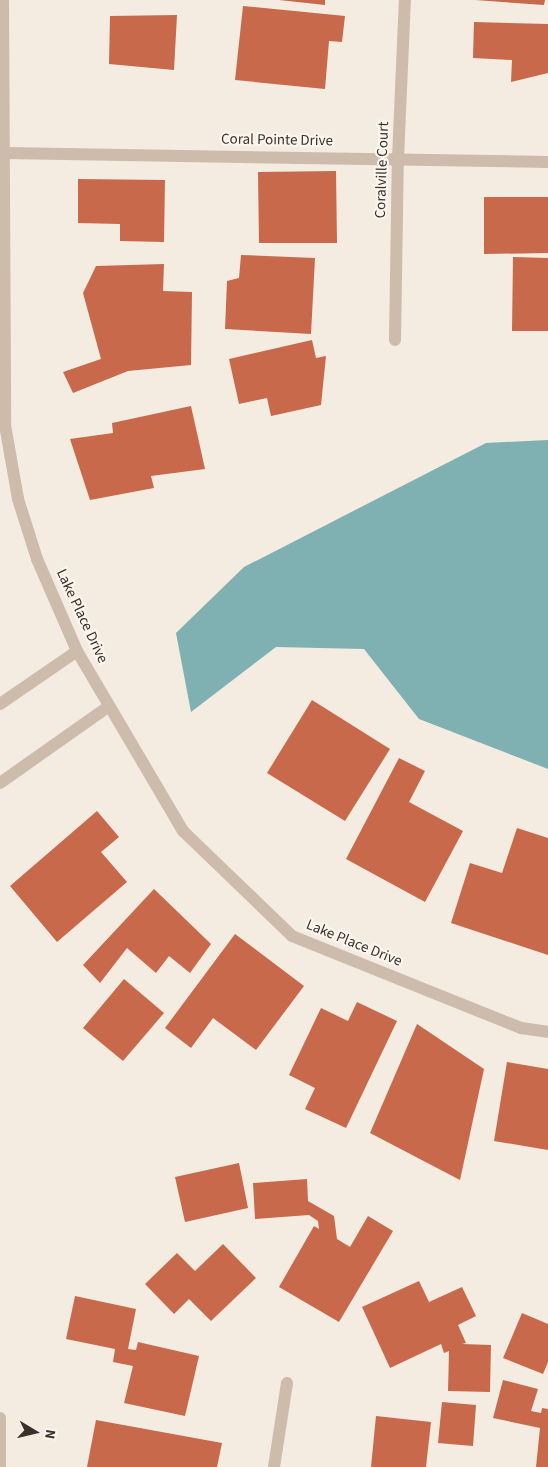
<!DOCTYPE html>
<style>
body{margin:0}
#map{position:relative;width:548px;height:1467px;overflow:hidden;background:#f4ebe1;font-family:"Source Sans 3",sans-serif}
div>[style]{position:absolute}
.water>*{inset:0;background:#7fb0b2}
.building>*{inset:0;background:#c8694b}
.minor>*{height:12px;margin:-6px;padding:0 6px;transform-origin:6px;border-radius:6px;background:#cdbbac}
span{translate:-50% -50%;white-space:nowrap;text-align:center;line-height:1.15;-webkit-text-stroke:4.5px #fbf5ee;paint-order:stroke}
.street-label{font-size:15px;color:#3b302b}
.north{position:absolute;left:10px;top:1407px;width:50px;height:50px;-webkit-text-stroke:4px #fbf5ee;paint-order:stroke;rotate:99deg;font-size:14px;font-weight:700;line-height:20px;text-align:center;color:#3b302b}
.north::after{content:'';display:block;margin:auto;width:18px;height:22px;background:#3b302b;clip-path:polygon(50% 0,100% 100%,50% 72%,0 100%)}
</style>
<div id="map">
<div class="water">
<i style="clip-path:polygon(548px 440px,548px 769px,419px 719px,364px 649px,276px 647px,191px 712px,176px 633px,244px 567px,486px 443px)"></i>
</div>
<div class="building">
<i style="clip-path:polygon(279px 0,325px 0,325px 5px)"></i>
<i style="clip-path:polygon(475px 0,545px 0,544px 5px)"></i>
<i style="clip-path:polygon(243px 6px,345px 16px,342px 42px,329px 41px,325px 89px,235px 80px)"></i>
<i style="clip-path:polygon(177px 15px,174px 70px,109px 64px,110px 16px)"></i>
<i style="clip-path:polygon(474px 22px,548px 24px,548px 73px,511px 82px,512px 60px,473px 58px)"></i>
<i style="clip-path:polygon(336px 171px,337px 243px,259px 243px,258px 172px)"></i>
<i style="clip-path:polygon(78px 179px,165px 180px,164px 242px,120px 241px,120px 224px,78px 223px)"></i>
<i style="clip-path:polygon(484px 197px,548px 197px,548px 253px,484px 254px)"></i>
<i style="clip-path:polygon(241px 255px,315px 258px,311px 334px,225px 329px,227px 281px,239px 278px)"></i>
<i style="clip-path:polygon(513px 257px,548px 258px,548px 331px,512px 331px)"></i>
<i style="clip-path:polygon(164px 264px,163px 291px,192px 292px,191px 365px,128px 371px,73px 393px,63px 372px,101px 359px,83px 293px,96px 266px)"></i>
<i style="clip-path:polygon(312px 340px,316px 358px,326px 356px,321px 405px,271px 416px,267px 398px,239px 404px,229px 359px)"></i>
<i style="clip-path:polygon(191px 406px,205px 469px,151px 476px,154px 488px,90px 500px,70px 439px,113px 433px,112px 423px)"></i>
<i style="clip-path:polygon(312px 700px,390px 749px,345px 821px,267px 773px)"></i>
<i style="clip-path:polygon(399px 758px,425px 771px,409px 802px,463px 831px,425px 902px,346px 859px)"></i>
<i style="clip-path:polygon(97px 811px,119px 837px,101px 852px,127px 882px,57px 942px,10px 886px)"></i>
<i style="clip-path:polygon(517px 828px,548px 838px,548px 955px,451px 923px,470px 863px,502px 873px)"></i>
<i style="clip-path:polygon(154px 889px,211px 944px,190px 973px,169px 956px,156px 973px,127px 948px,100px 983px,83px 965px)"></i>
<i style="clip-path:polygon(235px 934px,304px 986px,256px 1050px,213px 1018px,191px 1048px,165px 1028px)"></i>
<i style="clip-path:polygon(124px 979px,164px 1013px,123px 1061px,83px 1028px)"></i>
<i style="clip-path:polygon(357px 1002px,397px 1021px,346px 1128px,305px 1109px,315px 1088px,289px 1075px,321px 1008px,348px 1021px)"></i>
<i style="clip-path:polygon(417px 1024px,484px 1069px,460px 1180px,370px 1133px)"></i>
<i style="clip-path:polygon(507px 1062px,548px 1069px,548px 1150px,494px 1141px)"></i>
<i style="clip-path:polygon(239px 1163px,248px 1208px,185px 1222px,175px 1177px)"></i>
<i style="clip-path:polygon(307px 1179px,308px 1201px,334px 1216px,337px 1239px,350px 1247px,368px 1216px,393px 1231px,339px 1322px,279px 1287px,314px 1226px,319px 1229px,318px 1221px,309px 1215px,255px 1219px,253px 1183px)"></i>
<i style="clip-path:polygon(223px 1244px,256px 1278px,211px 1321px,189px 1299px,174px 1314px,145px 1284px,177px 1253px,195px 1271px)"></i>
<i style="clip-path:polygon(419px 1281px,429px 1302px,462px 1287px,476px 1316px,458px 1325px,466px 1343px,462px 1344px,491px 1345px,490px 1392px,448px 1391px,449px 1351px,444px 1353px,441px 1344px,390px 1368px,362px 1307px)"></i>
<i style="clip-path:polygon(75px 1296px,136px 1309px,128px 1349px,136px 1350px,138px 1342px,199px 1356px,185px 1416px,124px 1403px,133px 1366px,113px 1362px,115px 1349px,66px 1339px)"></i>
<i style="clip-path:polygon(522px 1313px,548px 1324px,548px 1362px,543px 1374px,503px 1358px)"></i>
<i style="clip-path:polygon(503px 1380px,538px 1389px,531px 1411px,541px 1413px,542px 1408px,548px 1409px,548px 1467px,536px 1467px,540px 1428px,493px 1418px)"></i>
<i style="clip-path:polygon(442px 1402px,476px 1405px,473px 1446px,438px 1443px)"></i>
<i style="clip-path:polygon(376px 1416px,431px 1422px,426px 1467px,371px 1467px)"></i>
<i style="clip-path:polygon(96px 1420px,222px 1443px,217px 1467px,87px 1467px)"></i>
</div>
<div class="minor">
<i style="left:3px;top:0;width:425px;rotate:89.7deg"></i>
<i style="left:5px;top:425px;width:75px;rotate:80deg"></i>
<i style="left:18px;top:499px;width:63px;rotate:72.4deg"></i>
<i style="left:37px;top:559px;width:100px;rotate:66.5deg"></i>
<i style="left:77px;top:651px;width:209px;rotate:59.5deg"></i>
<i style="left:183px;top:831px;width:151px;rotate:43.9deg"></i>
<i style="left:292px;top:936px;width:247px;rotate:21.9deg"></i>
<i style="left:521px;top:1028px;width:27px;rotate:8deg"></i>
<i style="left:5px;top:153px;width:543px;rotate:0.95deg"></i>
<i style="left:395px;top:340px;width:182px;rotate:-89.1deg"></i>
<i style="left:398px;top:158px;width:158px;rotate:-87.5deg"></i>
<i style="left:0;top:704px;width:93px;rotate:-34.5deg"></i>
<i style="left:0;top:783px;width:133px;rotate:-35.2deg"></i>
<i style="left:0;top:1418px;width:49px;rotate:90deg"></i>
<i style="left:274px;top:1467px;width:85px;rotate:-81.2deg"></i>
</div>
<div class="street-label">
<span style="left:277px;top:140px;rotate:1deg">Coral Pointe Drive</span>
<span style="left:382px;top:170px;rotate:-88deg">Coralville Court</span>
<span style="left:82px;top:616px;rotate:65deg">Lake Place Drive</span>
<span style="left:354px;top:943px;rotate:22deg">Lake Place Drive</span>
</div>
<div class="north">N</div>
</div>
